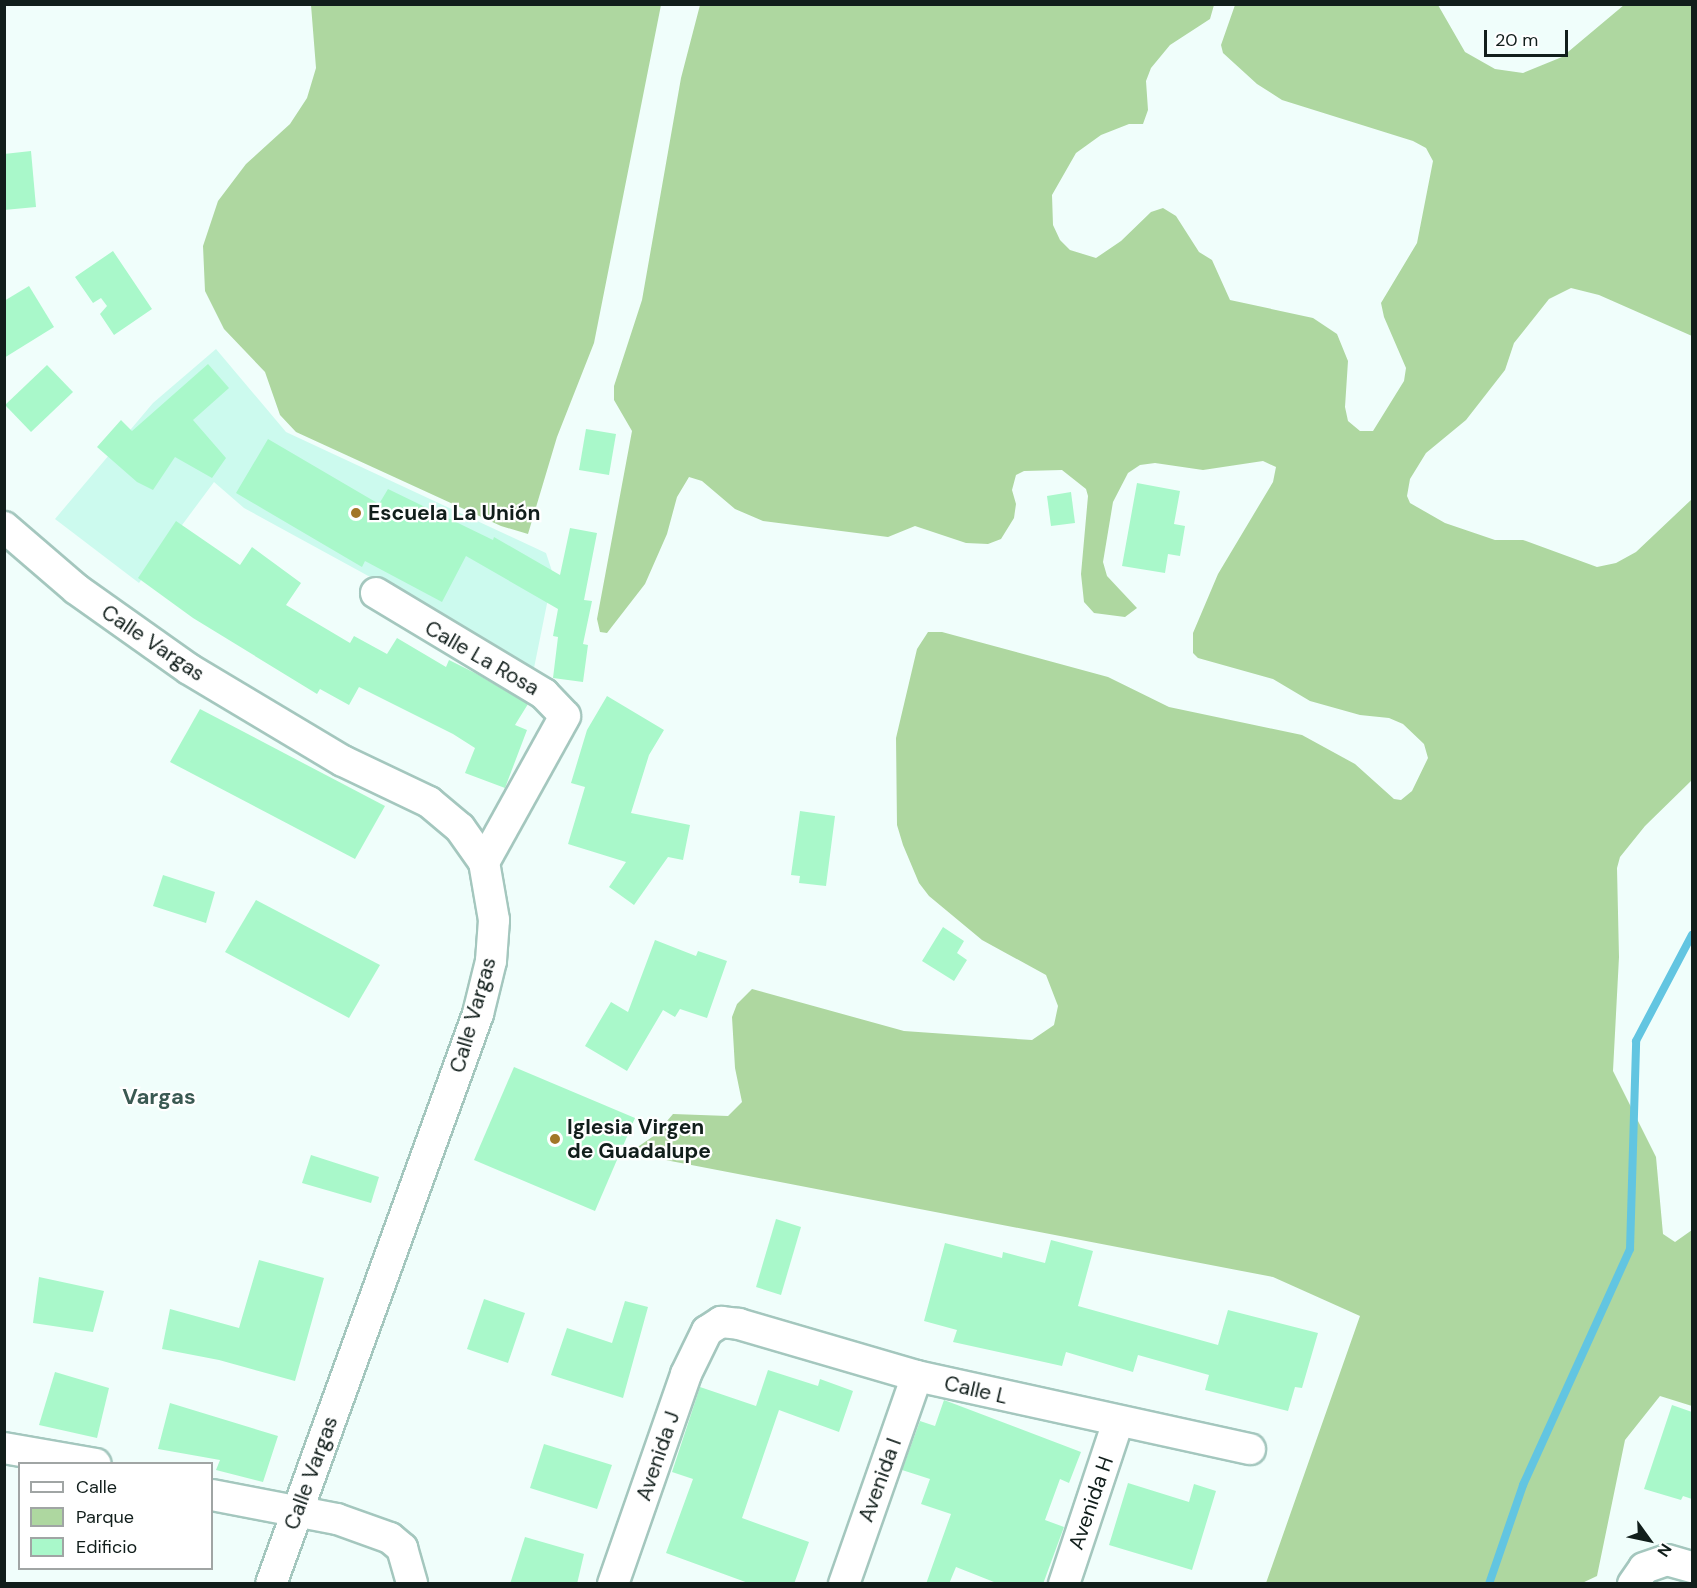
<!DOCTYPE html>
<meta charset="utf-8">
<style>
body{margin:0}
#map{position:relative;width:1697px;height:1588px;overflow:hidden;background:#f0fefb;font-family:"DM Sans",sans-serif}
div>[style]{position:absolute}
.built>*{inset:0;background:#ccfaee}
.green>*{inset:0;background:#aed7a0}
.stream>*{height:8px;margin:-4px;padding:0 4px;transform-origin:4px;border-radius:4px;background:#62c5e1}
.building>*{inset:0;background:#a9f8ca}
.roads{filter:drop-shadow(2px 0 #a4c7be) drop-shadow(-2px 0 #a4c7be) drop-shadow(0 2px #a4c7be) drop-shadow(0 -2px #a4c7be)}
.minor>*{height:30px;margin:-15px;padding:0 15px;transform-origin:15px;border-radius:15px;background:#fff}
.dots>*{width:16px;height:16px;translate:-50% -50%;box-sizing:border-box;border:3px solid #fff;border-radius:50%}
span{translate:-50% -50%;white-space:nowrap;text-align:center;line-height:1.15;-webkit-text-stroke:4.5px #fff;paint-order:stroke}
.poi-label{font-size:21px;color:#111e1b;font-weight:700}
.left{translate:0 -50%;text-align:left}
.street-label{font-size:21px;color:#111e1b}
.neighbourhood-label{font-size:22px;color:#3a5952;font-weight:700}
.frame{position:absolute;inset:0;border:6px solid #111e1b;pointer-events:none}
.legend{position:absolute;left:18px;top:1462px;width:195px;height:108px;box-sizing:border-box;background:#fff;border:2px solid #a0a5a4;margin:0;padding:8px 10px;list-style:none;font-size:18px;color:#111e1b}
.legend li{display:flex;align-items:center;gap:12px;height:30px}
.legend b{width:30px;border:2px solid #a0a5a4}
.north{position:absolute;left:1619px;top:1510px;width:60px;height:60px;-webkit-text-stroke:4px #fff;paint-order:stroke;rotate:123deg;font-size:16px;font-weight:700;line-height:24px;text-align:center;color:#111e1b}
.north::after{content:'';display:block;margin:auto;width:21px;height:27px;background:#111e1b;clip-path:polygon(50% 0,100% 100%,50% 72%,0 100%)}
.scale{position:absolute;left:1484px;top:30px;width:84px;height:27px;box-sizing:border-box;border:3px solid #111e1b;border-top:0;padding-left:8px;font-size:18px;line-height:21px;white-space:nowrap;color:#111e1b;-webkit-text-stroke:4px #fff;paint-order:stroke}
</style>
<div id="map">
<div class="built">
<i style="clip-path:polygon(216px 349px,286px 432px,546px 553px,553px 574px,533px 673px,383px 584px,244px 508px,214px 482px,139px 583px,55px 519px,153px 403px)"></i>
</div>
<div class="green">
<i style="clip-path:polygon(311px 5px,661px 5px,594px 343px,557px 437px,528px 534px,501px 526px,296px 432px,280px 415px,265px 372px,224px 329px,205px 291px,203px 246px,218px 201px,246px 164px,290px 124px,307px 98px,316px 68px)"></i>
<i style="clip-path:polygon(700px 5px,1214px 5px,1210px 19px,1170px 45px,1151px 68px,1146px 81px,1148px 110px,1143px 124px,1129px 124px,1101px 135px,1076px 153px,1052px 195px,1053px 225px,1060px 240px,1070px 250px,1096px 258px,1121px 241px,1151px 212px,1163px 208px,1176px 216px,1199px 252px,1212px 260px,1230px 300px,1313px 318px,1337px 334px,1348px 361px,1345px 407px,1348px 421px,1360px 431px,1373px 431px,1404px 381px,1406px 368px,1384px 317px,1381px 303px,1417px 243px,1433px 161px,1426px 148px,1413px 141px,1282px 100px,1257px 84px,1223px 53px,1221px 45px,1235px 5px,1438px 5px,1465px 52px,1495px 69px,1523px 73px,1562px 57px,1624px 5px,1692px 5px,1692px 336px,1599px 295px,1571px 288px,1549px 299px,1514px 343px,1505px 370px,1466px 420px,1426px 453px,1410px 479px,1407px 496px,1410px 503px,1445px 523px,1495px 540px,1523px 540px,1597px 567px,1616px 563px,1636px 552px,1692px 499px,1692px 780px,1645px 826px,1620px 857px,1617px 868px,1619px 957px,1613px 1071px,1656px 1157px,1663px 1234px,1675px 1242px,1692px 1230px,1692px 1406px,1660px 1396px,1625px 1440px,1597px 1576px,1580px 1584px,1266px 1583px,1360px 1316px,1273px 1277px,629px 1153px,655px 1135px,673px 1114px,728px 1116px,742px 1102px,735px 1068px,732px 1017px,737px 1004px,752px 989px,904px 1031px,1032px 1040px,1054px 1025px,1058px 1006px,1046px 975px,982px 940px,929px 896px,919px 883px,903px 845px,897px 825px,896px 738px,917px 649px,928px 632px,942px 632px,1108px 677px,1169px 707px,1302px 735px,1355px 764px,1394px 799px,1401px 800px,1412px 791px,1428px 758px,1424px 744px,1403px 724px,1389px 718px,1360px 715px,1310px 701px,1273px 679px,1198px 658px,1193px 653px,1193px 633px,1218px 574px,1273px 482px,1276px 467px,1263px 461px,1203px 470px,1155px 463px,1140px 465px,1128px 473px,1113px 502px,1103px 562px,1107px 576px,1137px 608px,1125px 617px,1094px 613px,1084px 602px,1081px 574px,1088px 496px,1086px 489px,1062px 470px,1024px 471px,1016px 475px,1012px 490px,1016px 504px,1014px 518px,1001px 539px,988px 544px,966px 543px,915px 526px,888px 537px,763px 521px,735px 509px,702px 481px,689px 477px,677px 497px,667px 534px,645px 584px,607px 633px,600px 632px,597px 619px,632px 431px,614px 400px,614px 386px,642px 300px,681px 78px)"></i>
</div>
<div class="stream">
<i style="left:1489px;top:1584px;width:105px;rotate:-71deg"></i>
<i style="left:1523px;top:1485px;width:259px;rotate:-65.6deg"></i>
<i style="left:1630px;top:1249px;width:208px;rotate:-88.3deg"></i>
<i style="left:1636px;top:1041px;width:120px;rotate:-62.2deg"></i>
</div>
<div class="building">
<i style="clip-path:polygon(31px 151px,36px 207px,4px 210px,4px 154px)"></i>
<i style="clip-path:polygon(113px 251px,152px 309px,114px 335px,100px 314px,107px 306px,101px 298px,93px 303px,75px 277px)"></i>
<i style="clip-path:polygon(29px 286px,54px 327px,4px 358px,4px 301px)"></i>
<i style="clip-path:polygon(208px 364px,229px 388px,193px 420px,226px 458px,212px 478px,175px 457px,153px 490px,137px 482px,97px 447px,121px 420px,132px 431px)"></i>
<i style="clip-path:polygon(47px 365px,73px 392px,31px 432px,5px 405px)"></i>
<i style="clip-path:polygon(586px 429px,616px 434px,609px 475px,579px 470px)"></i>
<i style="clip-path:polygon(268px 439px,379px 504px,388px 489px,493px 540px,494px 537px,560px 575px,570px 528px,597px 533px,584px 600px,592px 601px,583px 644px,588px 645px,583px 682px,553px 678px,558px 637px,553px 636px,558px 609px,466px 556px,442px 602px,365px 561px,362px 567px,236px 493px)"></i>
<i style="clip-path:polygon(1137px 483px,1180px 491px,1174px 524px,1185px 526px,1180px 556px,1168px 554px,1165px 573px,1122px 566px)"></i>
<i style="clip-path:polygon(1071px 492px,1075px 523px,1051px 526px,1047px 496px)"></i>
<i style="clip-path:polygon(176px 521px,240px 565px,252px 547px,301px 583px,286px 605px,350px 643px,354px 636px,387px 654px,397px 638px,446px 667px,449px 660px,477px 674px,528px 704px,515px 725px,527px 730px,505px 788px,465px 773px,475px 748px,453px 734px,359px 687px,349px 705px,320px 689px,317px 694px,193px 618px,138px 578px)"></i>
<i style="clip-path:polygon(607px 696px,664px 730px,649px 755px,631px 813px,690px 825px,683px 860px,668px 857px,634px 905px,609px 887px,626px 862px,568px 844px,585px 787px,571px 783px,587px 730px)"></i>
<i style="clip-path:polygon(200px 709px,385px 806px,355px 859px,170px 762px)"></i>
<i style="clip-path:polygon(800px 811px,835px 816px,826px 886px,799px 883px,800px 876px,791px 875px)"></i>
<i style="clip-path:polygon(163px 875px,215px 892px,206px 923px,153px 906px)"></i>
<i style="clip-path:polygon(256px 900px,380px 965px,349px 1018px,225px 952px)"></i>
<i style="clip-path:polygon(943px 927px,964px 941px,957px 953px,967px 960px,954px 981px,922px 961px)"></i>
<i style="clip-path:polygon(655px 940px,696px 956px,698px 951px,727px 961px,707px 1018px,680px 1009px,675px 1017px,663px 1010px,627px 1071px,585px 1046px,611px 1002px,628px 1012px)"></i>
<i style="clip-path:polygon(514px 1067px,635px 1118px,595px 1211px,474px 1160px)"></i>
<i style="clip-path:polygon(311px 1155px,379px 1177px,371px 1203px,302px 1183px)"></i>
<i style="clip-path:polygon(776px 1219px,801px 1227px,781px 1295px,756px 1287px)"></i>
<i style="clip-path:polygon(1051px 1240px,1093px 1251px,1078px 1306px,1218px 1345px,1228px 1310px,1318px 1333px,1302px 1388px,1295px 1387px,1288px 1411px,1205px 1390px,1209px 1375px,1138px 1355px,1133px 1372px,1066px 1352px,1062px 1366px,953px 1342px,957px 1330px,924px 1321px,945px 1243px,1002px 1258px,1003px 1252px,1045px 1263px)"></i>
<i style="clip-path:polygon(259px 1260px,324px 1278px,295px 1381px,219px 1360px,162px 1349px,170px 1309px,239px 1328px)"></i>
<i style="clip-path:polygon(39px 1277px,104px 1291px,93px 1332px,33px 1323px)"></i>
<i style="clip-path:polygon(484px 1299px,525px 1313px,508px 1363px,467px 1349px)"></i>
<i style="clip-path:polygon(625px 1301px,648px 1307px,623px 1398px,551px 1375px,567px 1328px,612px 1343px)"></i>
<i style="clip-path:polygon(768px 1370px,818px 1386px,820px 1379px,853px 1391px,839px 1432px,779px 1410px,742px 1518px,809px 1542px,794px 1584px,751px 1584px,666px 1553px,693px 1479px,672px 1472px,700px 1387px,756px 1406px)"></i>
<i style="clip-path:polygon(55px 1372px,109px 1388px,97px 1438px,39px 1425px)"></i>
<i style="clip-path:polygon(944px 1400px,1081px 1452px,1069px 1483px,1060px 1479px,1045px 1520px,1064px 1527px,1043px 1584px,999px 1584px,956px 1567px,949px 1584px,926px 1584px,951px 1514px,921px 1504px,930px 1479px,902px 1470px,920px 1421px,935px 1426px)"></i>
<i style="clip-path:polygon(170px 1403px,278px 1436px,263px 1482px,216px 1470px,220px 1460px,158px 1449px)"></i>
<i style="clip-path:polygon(1672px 1405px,1692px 1412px,1692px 1499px,1683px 1496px,1681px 1500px,1644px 1489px)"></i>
<i style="clip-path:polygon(544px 1444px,612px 1465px,597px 1509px,530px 1488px)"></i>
<i style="clip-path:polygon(1128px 1483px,1189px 1502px,1194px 1484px,1216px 1491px,1192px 1570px,1109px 1545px)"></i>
<i style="clip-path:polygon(525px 1537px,584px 1554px,577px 1584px,510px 1584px)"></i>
</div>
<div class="roads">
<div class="minor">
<i style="left:4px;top:527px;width:95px;rotate:40.7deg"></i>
<i style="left:76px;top:589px;width:138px;rotate:35.3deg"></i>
<i style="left:189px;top:669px;width:179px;rotate:30.9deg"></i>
<i style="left:343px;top:761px;width:95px;rotate:25.5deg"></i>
<i style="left:429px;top:802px;width:40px;rotate:40deg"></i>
<i style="left:460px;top:828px;width:42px;rotate:54.8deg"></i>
<i style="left:484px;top:862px;width:59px;rotate:80.2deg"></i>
<i style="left:494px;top:920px;width:41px;rotate:94.2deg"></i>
<i style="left:491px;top:961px;width:55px;rotate:103.8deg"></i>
<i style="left:478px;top:1014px;width:606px;rotate:109.96deg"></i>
<i style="left:376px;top:593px;width:196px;rotate:31deg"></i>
<i style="left:544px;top:694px;width:30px;rotate:46deg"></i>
<i style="left:565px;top:716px;width:167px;rotate:119deg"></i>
<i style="left:4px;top:1448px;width:93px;rotate:9.9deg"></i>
<i style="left:212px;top:1495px;width:127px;rotate:10.9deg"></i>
<i style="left:337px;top:1519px;width:56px;rotate:19.7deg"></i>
<i style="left:390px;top:1538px;width:16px;rotate:40deg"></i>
<i style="left:402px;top:1548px;width:37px;rotate:74deg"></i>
<i style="left:613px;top:1584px;width:222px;rotate:-70.8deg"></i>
<i style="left:686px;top:1374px;width:48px;rotate:-64deg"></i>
<i style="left:707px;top:1331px;width:17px;rotate:-33deg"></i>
<i style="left:721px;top:1322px;width:18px;rotate:6deg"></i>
<i style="left:739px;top:1324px;width:185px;rotate:16.3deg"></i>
<i style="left:917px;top:1376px;width:341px;rotate:12.4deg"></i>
<i style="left:844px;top:1584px;width:220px;rotate:-70.7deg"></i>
<i style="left:1064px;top:1584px;width:171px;rotate:-71.6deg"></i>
<i style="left:1633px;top:1584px;width:19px;rotate:-55deg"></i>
<i style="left:1644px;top:1568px;width:24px;rotate:-19deg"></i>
<i style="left:1667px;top:1560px;width:26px;rotate:16deg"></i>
</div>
</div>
<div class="dots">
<i style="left:356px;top:513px;background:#a27627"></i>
<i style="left:555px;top:1139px;background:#a27627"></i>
</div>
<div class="poi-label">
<span class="left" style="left:368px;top:513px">Escuela La Unión</span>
<span class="left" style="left:567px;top:1139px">Iglesia Virgen<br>de Guadalupe</span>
</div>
<div class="street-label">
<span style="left:153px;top:643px;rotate:34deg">Calle Vargas</span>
<span style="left:482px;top:658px;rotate:30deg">Calle La Rosa</span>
<span style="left:473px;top:1015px;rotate:-74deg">Calle Vargas</span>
<span style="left:976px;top:1390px;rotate:13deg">Calle L</span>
<span style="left:658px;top:1456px;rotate:-71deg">Avenida J</span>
<span style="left:311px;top:1473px;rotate:-70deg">Calle Vargas</span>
<span style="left:880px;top:1480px;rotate:-70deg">Avenida I</span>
<span style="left:1091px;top:1503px;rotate:-71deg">Avenida H</span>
</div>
<div class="neighbourhood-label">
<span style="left:159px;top:1097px">Vargas</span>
</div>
<div class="frame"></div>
<ul class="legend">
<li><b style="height:8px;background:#fff"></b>Calle</li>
<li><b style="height:16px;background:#aed7a0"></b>Parque</li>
<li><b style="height:16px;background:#a9f8ca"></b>Edificio</li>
</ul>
<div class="north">N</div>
<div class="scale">20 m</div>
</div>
